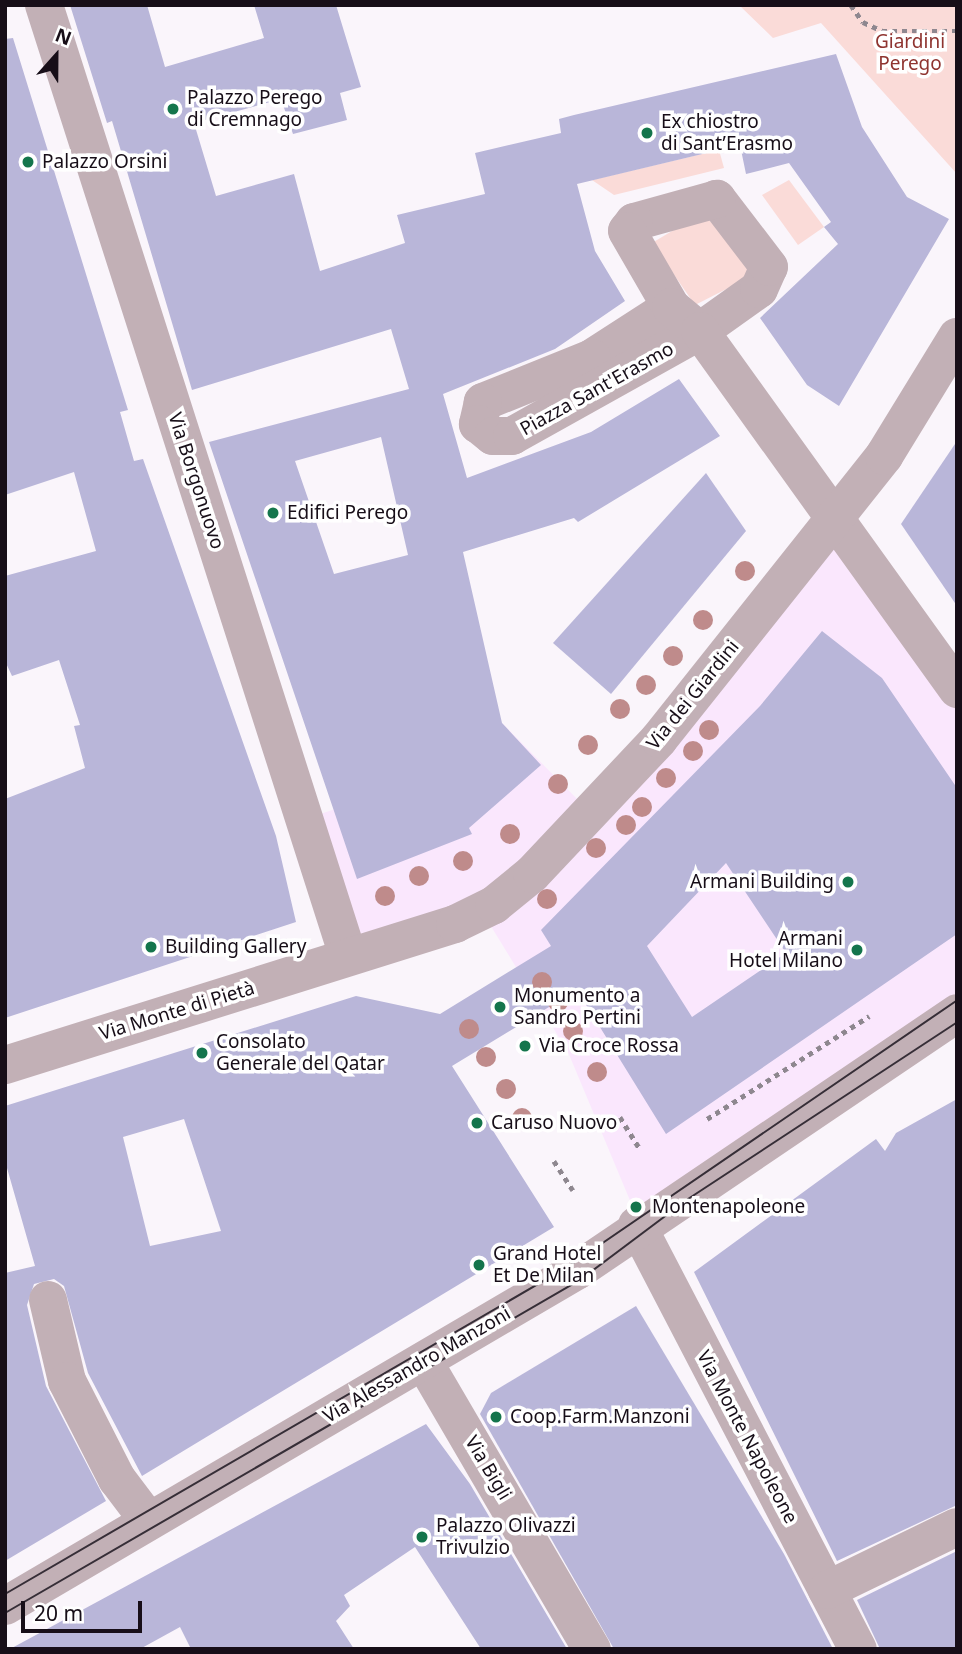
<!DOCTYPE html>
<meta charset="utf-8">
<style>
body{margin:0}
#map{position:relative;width:962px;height:1654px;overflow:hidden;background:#faf5fb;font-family:"Noto Sans",sans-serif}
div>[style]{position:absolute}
.built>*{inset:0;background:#fae7fd}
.green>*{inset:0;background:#fadbd8}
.building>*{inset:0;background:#b9b6d9}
.path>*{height:4.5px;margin-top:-2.25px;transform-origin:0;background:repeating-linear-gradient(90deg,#8e878f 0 5px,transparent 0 10px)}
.minor>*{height:38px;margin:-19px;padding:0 19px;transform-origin:19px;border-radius:19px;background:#c2b0b6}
.tram>*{height:2px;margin:-1px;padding:0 1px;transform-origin:1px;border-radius:1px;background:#362e37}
.trees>*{width:20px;height:20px;margin:-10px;border-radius:50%;background:#bf8b8b}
.dots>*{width:19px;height:19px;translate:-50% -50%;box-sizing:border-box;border:4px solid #fff;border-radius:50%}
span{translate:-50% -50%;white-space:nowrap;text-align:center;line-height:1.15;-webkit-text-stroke:7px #fff;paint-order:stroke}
.park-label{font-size:19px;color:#8f3430}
.poi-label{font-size:19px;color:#170e18}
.left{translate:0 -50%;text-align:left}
.right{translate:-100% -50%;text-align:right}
.street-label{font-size:19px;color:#170e18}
.frame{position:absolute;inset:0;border:7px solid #170e18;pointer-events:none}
.north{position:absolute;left:21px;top:21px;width:70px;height:70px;-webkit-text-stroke:5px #fff;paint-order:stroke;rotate:21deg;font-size:19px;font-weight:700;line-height:28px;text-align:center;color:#170e18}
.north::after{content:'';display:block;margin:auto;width:24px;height:32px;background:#170e18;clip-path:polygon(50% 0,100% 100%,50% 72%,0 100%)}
.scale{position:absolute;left:21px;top:1601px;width:121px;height:32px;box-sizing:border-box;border:4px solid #170e18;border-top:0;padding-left:9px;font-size:21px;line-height:24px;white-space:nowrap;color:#170e18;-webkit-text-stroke:5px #fff;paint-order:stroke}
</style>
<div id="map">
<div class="built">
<i style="clip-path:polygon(829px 517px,957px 692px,957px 1009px,639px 1222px,568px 1052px,481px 910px,349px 954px,308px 818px,360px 801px,459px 736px,502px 723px,587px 809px)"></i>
</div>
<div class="green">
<i style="clip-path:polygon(739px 5px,957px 5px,957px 174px,821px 23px,773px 38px)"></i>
<i style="clip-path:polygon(719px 150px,724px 168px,614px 195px,592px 180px)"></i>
<i style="clip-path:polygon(789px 180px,824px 227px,798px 245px,762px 195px)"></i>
<i style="clip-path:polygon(702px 213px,750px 261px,746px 279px,695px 305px,652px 243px)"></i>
</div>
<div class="building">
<i style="clip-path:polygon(evenodd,70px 5px,147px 5px,165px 67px,264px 38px,254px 5px,336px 5px,361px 87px,340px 93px,347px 120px,293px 134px,281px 99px,194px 123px,216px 196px,294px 174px,320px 271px,405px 243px,397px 215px,485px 194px,475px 153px,561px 133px,559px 119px,574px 115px,836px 54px,862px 127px,907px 197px,949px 219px,839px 406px,807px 385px,760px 318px,838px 244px,824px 227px,831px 222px,789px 163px,746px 174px,740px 145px,577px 184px,595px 251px,625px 301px,555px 349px,443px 394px,467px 478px,591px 432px,679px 379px,720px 436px,578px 522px,574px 518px,463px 552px,502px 723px,541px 765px,469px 828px,472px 834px,357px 879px,209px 442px,409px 389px,391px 329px,192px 390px,112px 121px,107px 123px,70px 5px,381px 437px,408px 555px,334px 574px,295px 461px,381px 437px)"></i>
<i style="clip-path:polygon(13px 38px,128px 410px,120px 412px,134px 461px,143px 459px,276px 836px,296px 922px,5px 1018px,5px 799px,85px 768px,74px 726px,80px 725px,59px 660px,12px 676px,5px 661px,5px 576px,96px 551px,74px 472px,5px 495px,5px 39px)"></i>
<i style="clip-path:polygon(957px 441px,957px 606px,901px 524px)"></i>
<i style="clip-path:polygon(706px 473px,746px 531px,611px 694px,553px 643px)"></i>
<i style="clip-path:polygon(evenodd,822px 631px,882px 678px,957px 788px,957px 934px,666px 1134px,577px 990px,452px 1066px,554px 1227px,142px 1476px,88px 1373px,64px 1286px,54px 1279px,34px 1284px,27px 1305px,46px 1386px,106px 1501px,5px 1561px,5px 1273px,35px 1266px,5px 1161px,5px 1106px,356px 996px,440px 1014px,551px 946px,541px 930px,760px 706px,822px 631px,726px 863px,786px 953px,692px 1017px,647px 946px,726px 863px,822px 631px,184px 1119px,221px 1231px,150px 1246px,123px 1137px,184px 1119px)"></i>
<i style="clip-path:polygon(957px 1099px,957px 1505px,837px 1561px,694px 1272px,876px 1139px,885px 1151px,896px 1133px)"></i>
<i style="clip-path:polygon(636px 1306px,784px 1554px,833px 1649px,614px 1649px,480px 1414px,491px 1393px)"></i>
<i style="clip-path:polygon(426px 1424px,470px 1484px,567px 1649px,481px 1649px,415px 1547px,344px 1595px,350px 1606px,336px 1621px,354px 1649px,191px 1649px,180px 1627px,140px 1649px,10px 1649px)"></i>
<i style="clip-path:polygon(957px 1551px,957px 1649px,880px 1649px,857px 1600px)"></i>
</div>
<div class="path">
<i style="left:851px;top:5px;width:21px;rotate:55deg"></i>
<i style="left:863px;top:22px;width:21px;rotate:25deg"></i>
<i style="left:882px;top:31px;width:75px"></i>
<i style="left:620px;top:1117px;width:36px;rotate:58deg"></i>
<i style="left:707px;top:1119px;width:192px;rotate:-32.4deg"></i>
<i style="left:554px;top:1161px;width:35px;rotate:57deg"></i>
</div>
<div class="minor">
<i style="left:44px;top:5px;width:998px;rotate:72.27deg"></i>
<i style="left:671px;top:307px;width:94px;rotate:147.2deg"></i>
<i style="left:592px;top:358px;width:118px;rotate:158deg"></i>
<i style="left:483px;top:402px;width:23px;rotate:103deg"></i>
<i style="left:478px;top:424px;width:19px;rotate:39deg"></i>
<i style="left:493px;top:436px;width:19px"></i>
<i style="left:512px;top:436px;width:215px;rotate:-29.2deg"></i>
<i style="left:700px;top:331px;width:72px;rotate:-35.4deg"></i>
<i style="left:759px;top:289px;width:24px;rotate:-66deg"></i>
<i style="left:769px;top:267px;width:86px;rotate:-127.4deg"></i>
<i style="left:717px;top:199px;width:86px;rotate:164.5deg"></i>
<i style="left:634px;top:222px;width:11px;rotate:128deg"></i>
<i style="left:627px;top:231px;width:88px;rotate:59.9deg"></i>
<i style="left:671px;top:307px;width:38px;rotate:40deg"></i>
<i style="left:700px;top:331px;width:441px;rotate:54.3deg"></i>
<i style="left:5px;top:1065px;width:472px;rotate:-17.4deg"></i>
<i style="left:455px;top:924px;width:43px;rotate:-26deg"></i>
<i style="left:494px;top:905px;width:49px;rotate:-39.2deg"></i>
<i style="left:532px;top:874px;width:185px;rotate:-46.7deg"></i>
<i style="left:659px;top:739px;width:362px;rotate:-51.5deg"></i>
<i style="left:884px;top:456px;width:140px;rotate:-58.5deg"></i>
<i style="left:637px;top:1225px;width:478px;rotate:62.5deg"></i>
<i style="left:48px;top:1300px;width:83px;rotate:76.8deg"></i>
<i style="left:67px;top:1381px;width:110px;rotate:63deg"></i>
<i style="left:117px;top:1479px;width:51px;rotate:52.9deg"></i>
<i style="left:424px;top:1362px;width:333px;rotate:59.7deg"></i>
<i style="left:827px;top:1590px;width:144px;rotate:-25.9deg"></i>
<i style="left:5px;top:1606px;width:664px;rotate:-30.39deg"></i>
<i style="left:578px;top:1270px;width:458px;rotate:-34.1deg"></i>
</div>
<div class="tram">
<i style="left:5px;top:1594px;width:652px;rotate:-30.18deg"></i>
<i style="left:569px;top:1266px;width:470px;rotate:-34.4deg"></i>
<i style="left:5px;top:1613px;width:664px;rotate:-30.08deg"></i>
<i style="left:580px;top:1280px;width:135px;rotate:-36.9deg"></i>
<i style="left:688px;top:1199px;width:322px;rotate:-33.3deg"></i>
</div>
<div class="trees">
<i style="left:745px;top:571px"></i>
<i style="left:703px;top:620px"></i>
<i style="left:673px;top:656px"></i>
<i style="left:646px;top:685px"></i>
<i style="left:620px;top:709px"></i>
<i style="left:709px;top:730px"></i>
<i style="left:588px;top:745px"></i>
<i style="left:693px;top:751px"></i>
<i style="left:666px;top:778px"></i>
<i style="left:558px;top:784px"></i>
<i style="left:642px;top:807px"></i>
<i style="left:626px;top:825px"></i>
<i style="left:510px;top:834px"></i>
<i style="left:596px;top:848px"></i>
<i style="left:463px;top:861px"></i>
<i style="left:419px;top:876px"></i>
<i style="left:385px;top:896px"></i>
<i style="left:547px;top:899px"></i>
<i style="left:542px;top:982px"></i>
<i style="left:558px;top:1002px"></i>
<i style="left:469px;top:1029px"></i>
<i style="left:573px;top:1031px"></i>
<i style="left:486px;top:1057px"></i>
<i style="left:597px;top:1072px"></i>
<i style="left:506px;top:1089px"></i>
<i style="left:522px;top:1118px"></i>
</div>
<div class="dots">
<i style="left:173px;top:109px;background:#14754c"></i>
<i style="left:647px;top:133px;background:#14754c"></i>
<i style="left:28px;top:162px;background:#14754c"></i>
<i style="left:273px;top:513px;background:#14754c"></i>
<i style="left:848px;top:882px;background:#14754c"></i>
<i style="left:151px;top:947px;background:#14754c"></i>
<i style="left:857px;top:950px;background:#14754c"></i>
<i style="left:500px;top:1007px;background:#14754c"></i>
<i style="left:525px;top:1046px;background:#14754c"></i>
<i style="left:202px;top:1053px;background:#14754c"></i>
<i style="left:477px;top:1123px;background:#14754c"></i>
<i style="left:636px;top:1207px;background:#14754c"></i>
<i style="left:479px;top:1265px;background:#14754c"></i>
<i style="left:496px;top:1417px;background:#14754c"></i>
<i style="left:422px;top:1537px;background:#14754c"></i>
</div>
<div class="park-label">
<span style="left:910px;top:53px">Giardini<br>Perego</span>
</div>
<div class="poi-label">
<span class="left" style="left:187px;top:109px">Palazzo Perego<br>di Cremnago</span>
<span class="left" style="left:661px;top:133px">Ex chiostro<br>di Sant’Erasmo</span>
<span class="left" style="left:42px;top:162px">Palazzo Orsini</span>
<span class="left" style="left:287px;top:513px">Edifici Perego</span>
<span class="right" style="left:834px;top:882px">Armani Building</span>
<span class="right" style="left:843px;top:950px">Armani<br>Hotel Milano</span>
<span class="left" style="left:165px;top:947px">Building Gallery</span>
<span class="left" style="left:514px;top:1007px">Monumento a<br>Sandro Pertini</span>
<span class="left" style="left:216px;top:1053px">Consolato<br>Generale del Qatar</span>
<span class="left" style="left:539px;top:1046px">Via Croce Rossa</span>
<span class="left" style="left:491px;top:1123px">Caruso Nuovo</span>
<span class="left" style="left:652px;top:1207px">Montenapoleone</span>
<span class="left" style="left:493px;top:1265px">Grand Hotel<br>Et De Milan</span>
<span class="left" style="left:510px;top:1417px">Coop.Farm.Manzoni</span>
<span class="left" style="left:436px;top:1537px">Palazzo Olivazzi<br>Trivulzio</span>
</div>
<div class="street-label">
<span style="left:597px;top:389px;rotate:-29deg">Piazza Sant'Erasmo</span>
<span style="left:196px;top:481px;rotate:72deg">Via Borgonuovo</span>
<span style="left:693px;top:695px;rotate:-51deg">Via dei Giardini</span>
<span style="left:177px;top:1011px;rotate:-17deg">Via Monte di Pietà</span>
<span style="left:417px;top:1365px;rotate:-30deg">Via Alessandro Manzoni</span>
<span style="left:747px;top:1437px;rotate:62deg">Via Monte Napoleone</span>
<span style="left:488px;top:1468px;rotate:59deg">Via Bigli</span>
</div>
<div class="frame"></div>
<div class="north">N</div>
<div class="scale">20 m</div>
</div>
